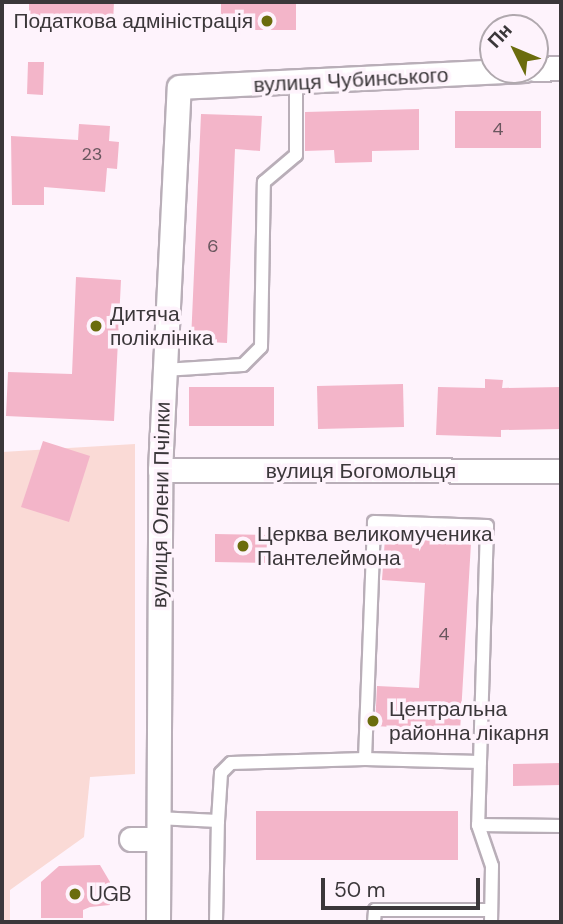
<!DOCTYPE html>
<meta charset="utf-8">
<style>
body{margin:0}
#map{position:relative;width:563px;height:924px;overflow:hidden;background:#fef3fc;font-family:"DM Sans",sans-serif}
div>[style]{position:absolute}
.green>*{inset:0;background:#fadad6}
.building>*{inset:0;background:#f3b5c9}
.roads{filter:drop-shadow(2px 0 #b9aeb8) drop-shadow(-2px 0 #b9aeb8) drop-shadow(0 2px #b9aeb8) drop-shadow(0 -2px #b9aeb8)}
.lane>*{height:12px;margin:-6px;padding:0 6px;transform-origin:6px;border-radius:6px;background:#fff}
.street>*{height:23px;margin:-11.5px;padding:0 11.5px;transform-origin:11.5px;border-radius:11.5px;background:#fff}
.dots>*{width:19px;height:19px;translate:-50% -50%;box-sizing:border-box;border:4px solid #fef3fc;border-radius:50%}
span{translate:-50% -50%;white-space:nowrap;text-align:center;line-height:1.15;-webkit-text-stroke:7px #fef3fc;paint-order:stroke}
.number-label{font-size:18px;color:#69565e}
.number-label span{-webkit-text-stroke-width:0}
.poi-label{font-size:21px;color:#3b373a}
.right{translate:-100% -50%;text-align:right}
.left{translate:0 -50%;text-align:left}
.street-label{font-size:21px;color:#3b373a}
.frame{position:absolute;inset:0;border:4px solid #3b373a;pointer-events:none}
.north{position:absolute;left:479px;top:14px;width:70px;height:70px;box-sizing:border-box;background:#fef3fc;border:2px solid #b0a8ae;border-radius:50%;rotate:313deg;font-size:19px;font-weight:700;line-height:28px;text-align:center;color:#3b373a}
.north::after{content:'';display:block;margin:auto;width:24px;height:32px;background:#6b6c0d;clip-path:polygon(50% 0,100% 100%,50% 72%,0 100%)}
.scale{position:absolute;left:321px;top:878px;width:159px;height:32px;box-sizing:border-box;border:4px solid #3b373a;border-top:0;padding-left:9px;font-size:21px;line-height:24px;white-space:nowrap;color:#3b373a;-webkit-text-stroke:5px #fef3fc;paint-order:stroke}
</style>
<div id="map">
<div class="green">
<i style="clip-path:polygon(135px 444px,135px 774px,90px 777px,84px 837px,10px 890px,10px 922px,2px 922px,2px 452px)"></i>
</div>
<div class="building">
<i style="clip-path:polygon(29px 2px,114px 2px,113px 23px,29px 20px)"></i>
<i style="clip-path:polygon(221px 2px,296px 2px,296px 30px,221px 30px)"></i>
<i style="clip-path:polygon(28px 62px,44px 62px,43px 95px,27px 94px)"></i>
<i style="clip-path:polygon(419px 109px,419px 150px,372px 151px,372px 162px,335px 163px,334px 150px,305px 151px,305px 112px)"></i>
<i style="clip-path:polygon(455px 111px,541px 111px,541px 148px,455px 148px)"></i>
<i style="clip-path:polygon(201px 114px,262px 116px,260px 151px,235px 149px,227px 343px,191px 341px)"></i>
<i style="clip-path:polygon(79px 124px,110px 126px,109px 141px,119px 142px,117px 169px,107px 168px,105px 192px,44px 187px,44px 205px,12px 205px,11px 136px,78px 140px)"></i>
<i style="clip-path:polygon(76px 277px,121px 280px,114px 421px,6px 416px,8px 372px,72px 374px)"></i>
<i style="clip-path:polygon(485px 379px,503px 380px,502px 388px,561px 387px,561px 429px,501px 430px,501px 437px,436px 435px,438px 387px,485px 388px)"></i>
<i style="clip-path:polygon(403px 384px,404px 427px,318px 429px,317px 386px)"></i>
<i style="clip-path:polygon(189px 387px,274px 387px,274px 426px,189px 426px)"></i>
<i style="clip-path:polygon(43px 441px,90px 456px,69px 522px,21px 507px)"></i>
<i style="clip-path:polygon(215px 534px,268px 535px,273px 551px,268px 563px,215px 562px)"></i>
<i style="clip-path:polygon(385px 538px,471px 543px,460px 731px,375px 726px,377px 686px,419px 688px,425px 583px,382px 580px)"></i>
<i style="clip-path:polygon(561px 763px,561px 785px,513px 786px,513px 764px)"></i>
<i style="clip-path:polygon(256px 811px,458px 811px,458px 860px,256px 860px)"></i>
<i style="clip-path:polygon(100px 865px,110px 882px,110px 905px,90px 907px,83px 910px,83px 918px,41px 918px,41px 882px,59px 866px)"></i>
</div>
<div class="roads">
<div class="lane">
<i style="left:164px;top:370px;width:79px;rotate:-3.6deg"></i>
<i style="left:243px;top:365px;width:25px;rotate:-45deg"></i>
<i style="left:261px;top:347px;width:165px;rotate:-89deg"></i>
<i style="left:264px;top:182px;width:42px;rotate:-40.2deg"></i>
<i style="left:296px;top:155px;width:71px;rotate:-90deg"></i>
<i style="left:365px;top:759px;width:237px;rotate:-87.8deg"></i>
<i style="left:374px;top:522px;width:113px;rotate:2deg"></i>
<i style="left:487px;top:526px;width:299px;rotate:91.7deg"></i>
<i style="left:478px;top:825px;width:83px;rotate:0.7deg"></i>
<i style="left:157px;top:818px;width:61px;rotate:2.8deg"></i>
<i style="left:218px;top:821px;width:48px;rotate:-86.4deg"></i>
<i style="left:221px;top:773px;width:14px;rotate:-45deg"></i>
<i style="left:231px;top:763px;width:134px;rotate:-1.7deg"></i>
<i style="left:365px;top:759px;width:115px;rotate:1.5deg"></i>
<i style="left:478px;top:825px;width:43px;rotate:71.1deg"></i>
<i style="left:492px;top:866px;width:56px;rotate:91deg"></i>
<i style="left:216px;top:922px;width:101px;rotate:-88.9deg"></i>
<i style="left:374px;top:922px;width:12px;rotate:-85deg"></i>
<i style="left:375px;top:910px;width:116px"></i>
</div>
<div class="street">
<i style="left:535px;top:69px;width:26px;rotate:-2deg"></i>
<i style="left:160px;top:470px;width:401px;rotate:0.1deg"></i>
<i style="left:131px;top:839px;width:26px"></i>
<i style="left:158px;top:922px;width:452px;rotate:-89.7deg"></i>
<i style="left:160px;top:470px;width:383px;rotate:-87.2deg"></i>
<i style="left:179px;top:87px;width:345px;rotate:-2.8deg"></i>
</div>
</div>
<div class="dots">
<i style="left:267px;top:21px;background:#6b6c0d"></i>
<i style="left:96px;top:326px;background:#6b6c0d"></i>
<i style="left:243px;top:546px;background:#6b6c0d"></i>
<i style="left:373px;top:721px;background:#6b6c0d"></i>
<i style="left:75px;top:894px;background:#6b6c0d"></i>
</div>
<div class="number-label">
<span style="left:498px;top:129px">4</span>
<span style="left:92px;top:154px">23</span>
<span style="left:213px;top:246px">6</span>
<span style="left:444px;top:634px">4</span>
</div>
<div class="poi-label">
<span class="right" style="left:253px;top:21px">Податкова адміністрація</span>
<span class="left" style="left:110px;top:326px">Дитяча<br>поліклініка</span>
<span class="left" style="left:257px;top:546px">Церква великомученика<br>Пантелеймона</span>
<span class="left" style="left:389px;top:721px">Центральна<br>районна лікарня</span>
<span class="left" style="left:89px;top:894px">UGB</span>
</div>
<div class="street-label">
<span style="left:351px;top:80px;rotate:-3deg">вулиця Чубинського</span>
<span style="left:361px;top:471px">вулиця Богомольця</span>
<span style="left:161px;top:505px;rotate:-89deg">вулиця Олени Пчілки</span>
</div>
<div class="frame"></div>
<div class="north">Пн</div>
<div class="scale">50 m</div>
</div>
